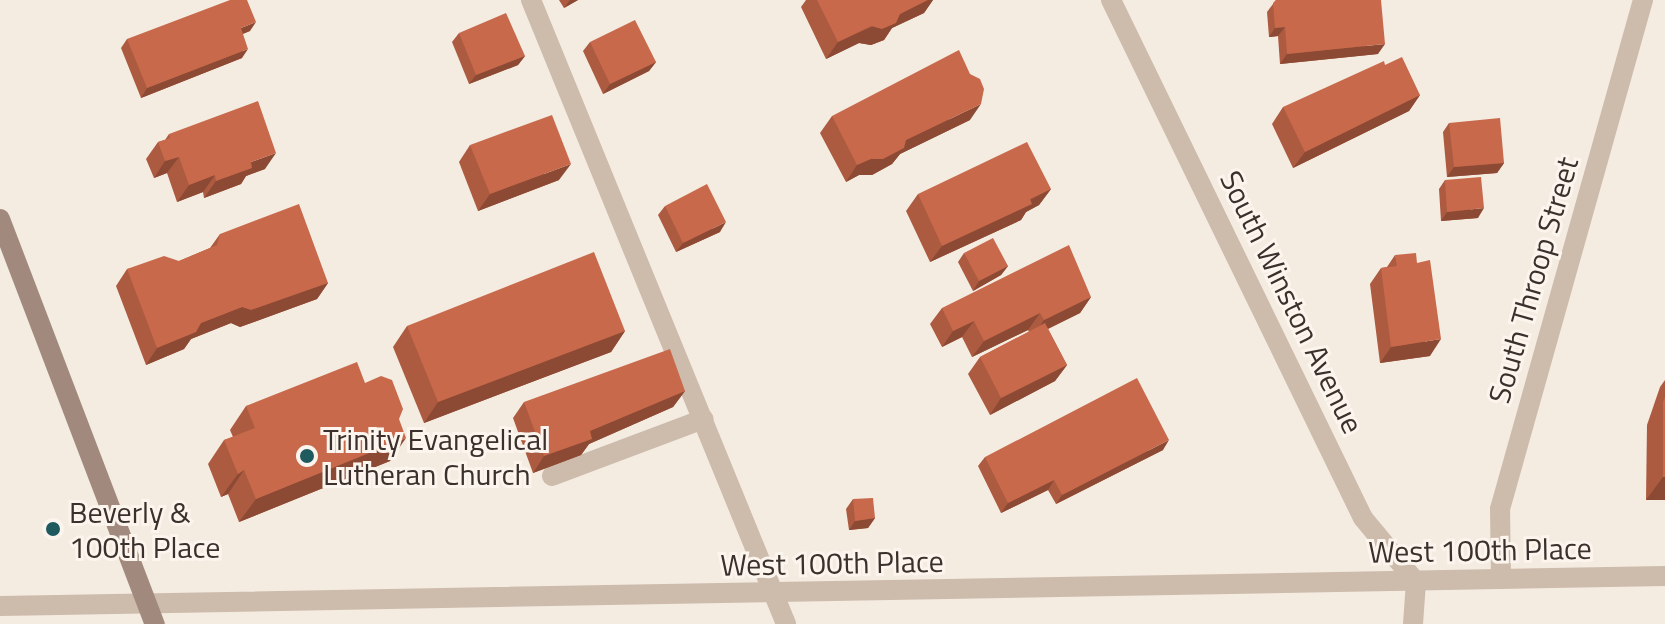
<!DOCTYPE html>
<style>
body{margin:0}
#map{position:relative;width:1665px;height:624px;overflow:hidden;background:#f4ebe1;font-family:"Titillium Web",sans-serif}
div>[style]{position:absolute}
.service>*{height:20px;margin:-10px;padding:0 10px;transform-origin:10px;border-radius:10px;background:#cdbbac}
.minor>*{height:20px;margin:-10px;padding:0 10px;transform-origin:10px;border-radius:10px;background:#cdbbac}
.secondary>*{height:20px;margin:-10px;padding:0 10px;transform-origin:10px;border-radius:10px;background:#a18a7d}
.wall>*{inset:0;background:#ac5a40}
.shaded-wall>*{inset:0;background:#8c4a34}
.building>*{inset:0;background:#c8694b}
.dots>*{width:22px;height:22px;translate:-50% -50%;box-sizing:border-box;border:4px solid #fbf5ee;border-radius:50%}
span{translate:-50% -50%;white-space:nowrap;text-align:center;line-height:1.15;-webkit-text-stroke:6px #fbf5ee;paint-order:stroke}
.street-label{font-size:30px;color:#3b302b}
.poi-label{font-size:30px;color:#3b302b}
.left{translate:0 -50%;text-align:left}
</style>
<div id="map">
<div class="service">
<i style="left:531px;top:0;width:674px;rotate:67.77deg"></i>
<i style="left:552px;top:476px;width:162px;rotate:-20.6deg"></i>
</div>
<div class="minor">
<i style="left:1111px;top:0;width:576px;rotate:64.06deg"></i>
<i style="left:1363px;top:518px;width:83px;rotate:50.4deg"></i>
<i style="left:1416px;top:582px;width:42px;rotate:94.1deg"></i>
<i style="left:1501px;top:579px;width:70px;rotate:-90.8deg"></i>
<i style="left:1500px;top:509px;width:529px;rotate:-74.31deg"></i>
<i style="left:0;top:606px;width:1665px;rotate:-1.03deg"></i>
</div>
<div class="secondary">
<i style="left:0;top:219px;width:434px;rotate:69.1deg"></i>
</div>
<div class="wall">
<i style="clip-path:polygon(559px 0,578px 0,564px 8px)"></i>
<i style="clip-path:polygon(806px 0,933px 0,924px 13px,892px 28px,884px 40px,871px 45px,859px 43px,826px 59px,801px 7px)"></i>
<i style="clip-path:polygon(1276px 0,1378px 54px,1280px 64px,1278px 36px,1269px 37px,1267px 12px)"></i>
<i style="clip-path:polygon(250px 31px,243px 34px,242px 58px,141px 98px,121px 48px,127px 39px)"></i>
<i style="clip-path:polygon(459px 33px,525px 56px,518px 65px,469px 84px,452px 42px)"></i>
<i style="clip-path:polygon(590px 42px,656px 62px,649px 71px,603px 94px,583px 51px)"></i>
<i style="clip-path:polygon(1420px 95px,1409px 111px,1293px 168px,1272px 124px,1283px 107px)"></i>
<i style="clip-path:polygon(832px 116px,970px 120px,900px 154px,892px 164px,872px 175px,859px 175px,846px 182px,820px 133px)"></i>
<i style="clip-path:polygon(1449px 123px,1504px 163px,1497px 173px,1447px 177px,1443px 132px)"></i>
<i style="clip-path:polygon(169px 134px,265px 169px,246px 176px,241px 184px,204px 198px,203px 192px,177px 202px,167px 173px,154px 178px,146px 159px,158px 142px,165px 140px)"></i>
<i style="clip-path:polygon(470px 145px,559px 180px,478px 211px,459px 162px)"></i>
<i style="clip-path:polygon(1445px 180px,1478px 218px,1441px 221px,1439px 189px)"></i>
<i style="clip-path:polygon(1051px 189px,1039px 205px,1026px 212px,1021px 220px,930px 262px,906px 211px,918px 194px)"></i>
<i style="clip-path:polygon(665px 206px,720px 232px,676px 252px,658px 215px)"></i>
<i style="clip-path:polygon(220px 234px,328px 283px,317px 299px,240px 327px,231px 323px,191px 339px,184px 349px,146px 365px,116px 286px,127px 269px,179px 261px,210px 248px)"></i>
<i style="clip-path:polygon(964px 253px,1008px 266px,1001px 275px,973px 291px,958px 262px)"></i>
<i style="clip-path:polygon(1395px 255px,1430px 356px,1380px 363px,1370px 284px,1381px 268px,1387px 267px)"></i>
<i style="clip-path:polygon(1091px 297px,1080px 313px,1048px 329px,1067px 365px,1055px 381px,990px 415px,968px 374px,980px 357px,1029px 332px,1028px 330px,972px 357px,962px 337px,942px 347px,930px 324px,942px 308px)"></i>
<i style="clip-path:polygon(407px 326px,625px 331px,611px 352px,424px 423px,393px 347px)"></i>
<i style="clip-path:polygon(1665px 380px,1665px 500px,1646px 500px,1647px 425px,1660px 387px)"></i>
<i style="clip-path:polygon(365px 383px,399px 419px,390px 461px,239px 522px,228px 494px,221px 497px,208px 464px,224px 440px,233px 437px,230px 430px,246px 406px)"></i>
<i style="clip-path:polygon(685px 391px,673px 407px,589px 444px,581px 455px,533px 473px,513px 418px,524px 402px)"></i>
<i style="clip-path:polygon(1163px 450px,1056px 504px,1048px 490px,1001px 513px,978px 466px,985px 457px)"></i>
<i style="clip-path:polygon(853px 499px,875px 518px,868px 528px,849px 530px,846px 509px)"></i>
</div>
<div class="shaded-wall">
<i style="clip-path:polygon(570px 0,578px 0,564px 8px)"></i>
<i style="clip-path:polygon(925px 0,933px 0,924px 13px,892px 28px,884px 40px,871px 45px,859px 43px,826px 59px,838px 42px,900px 14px)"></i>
<i style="clip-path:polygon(256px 22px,250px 31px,234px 37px,241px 28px)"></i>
<i style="clip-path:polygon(1285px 27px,1278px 36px,1269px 37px,1275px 28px)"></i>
<i style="clip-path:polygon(1385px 44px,1378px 54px,1280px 64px,1287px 54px)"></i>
<i style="clip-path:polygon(248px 49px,242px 58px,141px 98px,147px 88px)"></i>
<i style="clip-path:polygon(525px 56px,518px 65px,469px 84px,476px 75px)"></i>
<i style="clip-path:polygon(656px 62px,649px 71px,603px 94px,610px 84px)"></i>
<i style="clip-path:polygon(1420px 95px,1409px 111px,1293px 168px,1305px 152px)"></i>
<i style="clip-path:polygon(981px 104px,970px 120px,900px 154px,892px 164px,872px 175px,859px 175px,846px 182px,857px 165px,906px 140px)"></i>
<i style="clip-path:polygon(276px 153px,265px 169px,246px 176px,241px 184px,204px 198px,216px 181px,251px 162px)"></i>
<i style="clip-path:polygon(179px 157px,167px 173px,154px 178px,165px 161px)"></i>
<i style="clip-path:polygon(1504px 163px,1497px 173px,1447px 177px,1454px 167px)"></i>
<i style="clip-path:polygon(571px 164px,559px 180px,478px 211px,490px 194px)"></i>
<i style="clip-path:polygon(215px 175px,203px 192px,177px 202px,189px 185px)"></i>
<i style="clip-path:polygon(1051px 189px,1039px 205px,1026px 212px,1021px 220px,930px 262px,942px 246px)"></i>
<i style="clip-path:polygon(1484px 208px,1478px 218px,1441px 221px,1447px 212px)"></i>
<i style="clip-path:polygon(726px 222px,720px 232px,676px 252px,683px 243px)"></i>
<i style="clip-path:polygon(1008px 266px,1001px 275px,973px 291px,979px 281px)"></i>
<i style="clip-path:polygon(328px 283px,317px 299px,240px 327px,231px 323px,191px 339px,184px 349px,146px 365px,157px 348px,201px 323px,242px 307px)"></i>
<i style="clip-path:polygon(1091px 297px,1080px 313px,1033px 336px,1044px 320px)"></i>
<i style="clip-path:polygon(1040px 313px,1028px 330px,972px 357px,984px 341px)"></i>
<i style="clip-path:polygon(974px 321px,962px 337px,942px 347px,953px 331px)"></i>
<i style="clip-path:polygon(625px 331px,611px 352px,424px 423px,438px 402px)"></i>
<i style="clip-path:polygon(1441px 339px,1430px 356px,1380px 363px,1391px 347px)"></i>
<i style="clip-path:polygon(1067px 365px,1055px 381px,990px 415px,1001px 398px)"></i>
<i style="clip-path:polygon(685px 391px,673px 407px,589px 444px,581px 455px,533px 473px,544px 456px,590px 431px)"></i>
<i style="clip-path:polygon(406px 438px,390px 461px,239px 522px,256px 499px)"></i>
<i style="clip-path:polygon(1169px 440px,1163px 450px,1056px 504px,1062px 495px)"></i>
<i style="clip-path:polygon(244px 470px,228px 494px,221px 497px,238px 474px)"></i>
<i style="clip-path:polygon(1663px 477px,1665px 477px,1665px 500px,1646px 500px)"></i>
<i style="clip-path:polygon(1054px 480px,1048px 490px,1001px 513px,1008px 503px)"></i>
<i style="clip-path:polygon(875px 518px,868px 528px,849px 530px,855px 521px)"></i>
</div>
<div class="building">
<i style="clip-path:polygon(230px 0,247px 0,256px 22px,241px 28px,248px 49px,147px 88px,127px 39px)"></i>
<i style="clip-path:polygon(817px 0,928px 0,900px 14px,896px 23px,882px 29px,871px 26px,838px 42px)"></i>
<i style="clip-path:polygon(1276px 0,1381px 0,1385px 44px,1287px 54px,1285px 27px,1275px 28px,1273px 3px)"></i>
<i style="clip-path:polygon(506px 13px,525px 56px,476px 75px,459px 33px)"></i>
<i style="clip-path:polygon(635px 20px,656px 62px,610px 84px,590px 42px)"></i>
<i style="clip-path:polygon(959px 50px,970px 74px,980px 79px,984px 89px,981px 104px,906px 140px,904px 148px,883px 159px,871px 159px,857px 165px,832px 116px)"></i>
<i style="clip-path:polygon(1402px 57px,1420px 95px,1305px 152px,1283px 107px,1384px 61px,1385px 65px)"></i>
<i style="clip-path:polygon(258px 101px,276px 153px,251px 162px,252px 168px,216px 181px,215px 175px,189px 185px,179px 157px,165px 161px,158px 142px,170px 138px,169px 134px)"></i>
<i style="clip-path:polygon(552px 115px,571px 164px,490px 194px,470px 145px)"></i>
<i style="clip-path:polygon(1500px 118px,1504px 163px,1454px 167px,1449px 123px)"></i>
<i style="clip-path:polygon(1027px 142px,1051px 189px,1030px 199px,1032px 204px,942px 246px,918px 194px)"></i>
<i style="clip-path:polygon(1481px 177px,1484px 208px,1447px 212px,1445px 180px)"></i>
<i style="clip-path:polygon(707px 184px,726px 222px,683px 243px,665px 206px)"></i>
<i style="clip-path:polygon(299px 204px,328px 283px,251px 310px,242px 307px,201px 323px,196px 332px,157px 348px,127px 269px,164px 256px,179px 261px,217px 245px,220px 234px)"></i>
<i style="clip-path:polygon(993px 238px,1008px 266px,979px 281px,964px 253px)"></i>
<i style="clip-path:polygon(1069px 245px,1091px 297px,1044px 320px,1040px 313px,984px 341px,974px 321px,953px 331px,942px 308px)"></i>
<i style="clip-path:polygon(594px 252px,625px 331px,438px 402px,407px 326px)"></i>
<i style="clip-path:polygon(1416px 253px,1417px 263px,1430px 260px,1441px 339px,1391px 347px,1381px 268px,1397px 266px,1395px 255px)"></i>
<i style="clip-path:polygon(1045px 323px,1067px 365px,1001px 398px,980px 357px)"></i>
<i style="clip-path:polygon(670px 349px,685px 391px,590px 431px,592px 439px,544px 456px,524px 402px)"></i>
<i style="clip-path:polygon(357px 362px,365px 383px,381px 376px,392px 380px,403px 409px,399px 419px,406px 438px,256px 499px,244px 470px,238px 474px,224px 440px,255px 428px,246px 406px)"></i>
<i style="clip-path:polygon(1137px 378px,1169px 440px,1062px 495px,1054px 480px,1008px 503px,985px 457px)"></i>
<i style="clip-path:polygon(1665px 397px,1665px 477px,1663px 477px,1663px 402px)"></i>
<i style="clip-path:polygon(873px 498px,875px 518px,855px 521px,853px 499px)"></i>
</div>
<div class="dots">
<i style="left:307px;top:456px;background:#1f5a5e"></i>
<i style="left:53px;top:529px;background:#1f5a5e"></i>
</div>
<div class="street-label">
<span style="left:1533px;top:280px;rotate:-74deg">South Throop Street</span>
<span style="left:1292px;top:302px;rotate:64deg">South Winston Avenue</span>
<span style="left:1480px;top:550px;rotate:-1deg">West 100th Place</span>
<span style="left:832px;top:563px;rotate:-1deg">West 100th Place</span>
</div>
<div class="poi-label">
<span class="left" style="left:323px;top:456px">Trinity Evangelical<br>Lutheran Church</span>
<span class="left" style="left:69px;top:529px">Beverly &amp;<br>100th Place</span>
</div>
</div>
